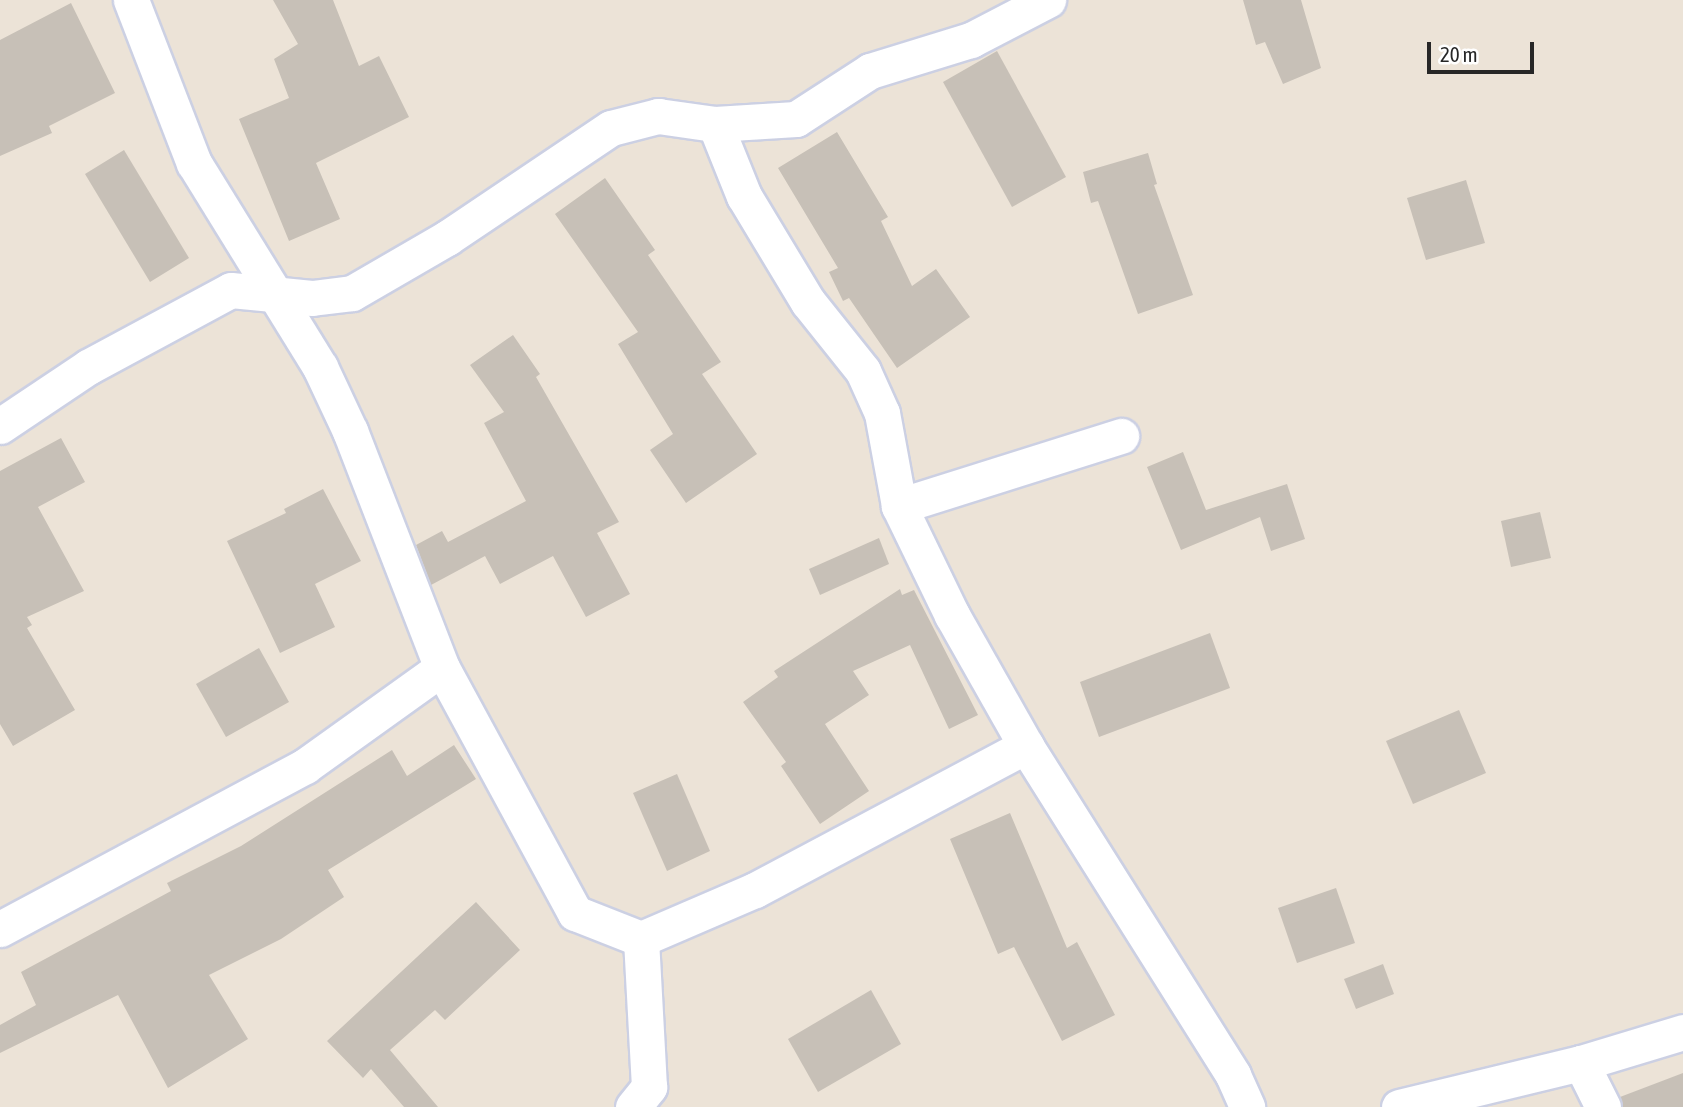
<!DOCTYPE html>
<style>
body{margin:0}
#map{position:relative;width:1683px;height:1107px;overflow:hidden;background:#ece3d7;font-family:"Asap Condensed",sans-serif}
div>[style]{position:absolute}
.building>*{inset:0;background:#c7c0b7}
.roads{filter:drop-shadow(2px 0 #ccd0e3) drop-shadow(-2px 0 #ccd0e3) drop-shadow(0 2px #ccd0e3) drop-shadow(0 -2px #ccd0e3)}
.minor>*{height:35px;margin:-17.5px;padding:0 17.5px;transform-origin:17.5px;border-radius:17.5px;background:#fff}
span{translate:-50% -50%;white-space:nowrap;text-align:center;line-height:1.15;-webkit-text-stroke:6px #fff;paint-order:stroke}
.scale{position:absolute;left:1427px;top:42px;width:107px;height:32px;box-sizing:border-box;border:4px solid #272727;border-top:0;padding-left:9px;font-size:21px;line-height:24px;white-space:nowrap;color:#272727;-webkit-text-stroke:5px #fff;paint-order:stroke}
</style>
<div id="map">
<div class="building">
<i style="clip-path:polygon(273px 0,333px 0,359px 66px,379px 56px,409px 117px,316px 163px,340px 219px,289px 241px,239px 119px,289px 98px,274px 59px,298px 44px)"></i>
<i style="clip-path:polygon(1243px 0,1301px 0,1321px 68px,1283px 84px,1265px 42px,1256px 45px)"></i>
<i style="clip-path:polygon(71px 3px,115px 93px,49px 126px,52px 133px,0 156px,0 40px)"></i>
<i style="clip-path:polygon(997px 51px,1066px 177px,1012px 207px,943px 82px)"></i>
<i style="clip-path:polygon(837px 132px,888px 217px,881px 221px,912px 286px,936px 269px,970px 317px,897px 368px,849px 298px,843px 301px,829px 272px,838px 268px,778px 168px)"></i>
<i style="clip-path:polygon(124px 150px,189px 258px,150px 282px,85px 174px)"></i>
<i style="clip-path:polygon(1148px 153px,1157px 184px,1154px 185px,1193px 295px,1138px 314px,1098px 201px,1091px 203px,1083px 172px)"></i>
<i style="clip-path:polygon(605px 178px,655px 250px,648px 255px,721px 362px,702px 374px,757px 454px,686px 503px,650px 450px,673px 434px,618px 344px,638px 332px,555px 214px)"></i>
<i style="clip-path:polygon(1466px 180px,1485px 243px,1426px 260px,1407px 198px)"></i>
<i style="clip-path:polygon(513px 335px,540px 374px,536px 377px,619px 522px,597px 533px,630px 594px,586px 617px,553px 556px,500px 584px,485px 556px,431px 585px,416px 545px,442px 531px,448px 542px,526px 501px,484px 423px,504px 412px,470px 365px)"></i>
<i style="clip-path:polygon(61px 438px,85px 482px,38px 507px,84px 591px,27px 617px,32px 625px,27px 628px,75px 710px,13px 746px,0 724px,0 471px)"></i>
<i style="clip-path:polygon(1183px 452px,1206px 510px,1287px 484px,1305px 539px,1271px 551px,1260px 517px,1181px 550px,1147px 467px)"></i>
<i style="clip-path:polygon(323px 489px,361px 561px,315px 584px,335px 627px,280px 653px,227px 541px,286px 513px,284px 509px)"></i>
<i style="clip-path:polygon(1540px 512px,1551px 558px,1511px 567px,1501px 521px)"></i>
<i style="clip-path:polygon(879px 538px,889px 564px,820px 595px,809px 569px)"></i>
<i style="clip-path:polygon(900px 589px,902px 595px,914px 590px,978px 715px,949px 729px,910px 645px,853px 671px,869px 695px,825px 724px,869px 791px,820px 824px,781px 766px,786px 762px,743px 702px,778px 677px,774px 671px)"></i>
<i style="clip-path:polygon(1210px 633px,1230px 688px,1099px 737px,1080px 682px)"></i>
<i style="clip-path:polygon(259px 648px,289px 702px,226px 737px,196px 684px)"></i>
<i style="clip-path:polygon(1459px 710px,1486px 773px,1413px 804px,1386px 741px)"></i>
<i style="clip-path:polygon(454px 745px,476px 779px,328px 870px,344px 897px,281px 939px,209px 975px,248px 1039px,168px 1088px,118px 995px,0 1053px,0 1025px,36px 1005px,21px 972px,171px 891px,167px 883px,241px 846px,392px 750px,407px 776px)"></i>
<i style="clip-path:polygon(677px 774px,710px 851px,667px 871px,633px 793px)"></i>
<i style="clip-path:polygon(1010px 813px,1067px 948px,1077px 942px,1115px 1015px,1062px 1041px,1014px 947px,998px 954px,950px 839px)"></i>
<i style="clip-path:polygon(1336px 888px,1355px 943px,1297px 963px,1278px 908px)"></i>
<i style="clip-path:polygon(476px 902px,520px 950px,445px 1020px,435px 1010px,390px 1050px,438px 1107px,404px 1107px,371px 1069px,363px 1078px,327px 1041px)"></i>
<i style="clip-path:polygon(1383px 964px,1394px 994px,1356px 1009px,1344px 979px)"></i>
<i style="clip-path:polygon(871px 990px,901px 1044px,818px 1092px,788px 1039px)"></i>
<i style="clip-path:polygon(1683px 1073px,1683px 1107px,1623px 1107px,1620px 1097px)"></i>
</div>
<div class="roads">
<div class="minor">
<i style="left:131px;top:0;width:175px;rotate:68.9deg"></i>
<i style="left:194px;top:163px;width:240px;rotate:58.3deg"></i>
<i style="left:320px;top:367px;width:71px;rotate:64.9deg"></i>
<i style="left:350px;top:431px;width:254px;rotate:68.8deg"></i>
<i style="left:442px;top:668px;width:279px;rotate:61.5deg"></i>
<i style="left:575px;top:913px;width:71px;rotate:21.5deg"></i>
<i style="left:641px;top:939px;width:124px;rotate:-23.3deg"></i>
<i style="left:755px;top:890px;width:307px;rotate:-28deg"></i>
<i style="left:715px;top:124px;width:78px;rotate:68.1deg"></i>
<i style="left:744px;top:196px;width:124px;rotate:58.9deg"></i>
<i style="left:808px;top:302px;width:88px;rotate:51.4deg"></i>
<i style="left:863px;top:371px;width:46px;rotate:65.7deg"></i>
<i style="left:882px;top:413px;width:95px;rotate:79.6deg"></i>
<i style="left:899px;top:506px;width:121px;rotate:64.1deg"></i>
<i style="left:952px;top:615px;width:150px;rotate:60.5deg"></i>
<i style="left:1026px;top:746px;width:389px;rotate:57.8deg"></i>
<i style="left:1233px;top:1075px;width:35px;rotate:66deg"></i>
<i style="left:0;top:426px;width:106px;rotate:-33.8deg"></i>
<i style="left:88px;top:367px;width:162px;rotate:-28.3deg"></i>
<i style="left:231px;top:290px;width:81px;rotate:5.6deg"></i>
<i style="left:312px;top:298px;width:40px;rotate:-7.1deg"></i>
<i style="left:352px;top:293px;width:110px;rotate:-30.1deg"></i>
<i style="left:447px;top:238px;width:197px;rotate:-33.9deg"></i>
<i style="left:611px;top:128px;width:49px;rotate:-14.3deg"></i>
<i style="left:658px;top:116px;width:58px;rotate:8deg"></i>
<i style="left:715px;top:124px;width:81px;rotate:-3.5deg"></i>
<i style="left:796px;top:119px;width:88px;rotate:-33deg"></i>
<i style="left:870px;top:71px;width:106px;rotate:-17.1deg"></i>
<i style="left:971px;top:40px;width:87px;rotate:-27.5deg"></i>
<i style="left:899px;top:506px;width:233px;rotate:-17.5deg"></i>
<i style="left:0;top:929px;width:346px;rotate:-28.1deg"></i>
<i style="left:305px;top:766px;width:168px;rotate:-35.6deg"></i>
<i style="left:1581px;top:1063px;width:49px;rotate:63.4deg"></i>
<i style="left:633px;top:1107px;width:26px;rotate:-51deg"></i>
<i style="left:649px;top:1087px;width:148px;rotate:-93.1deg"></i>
<i style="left:1399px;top:1107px;width:187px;rotate:-13.6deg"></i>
<i style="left:1581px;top:1063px;width:107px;rotate:-16.9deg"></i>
</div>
</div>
<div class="scale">20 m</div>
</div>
